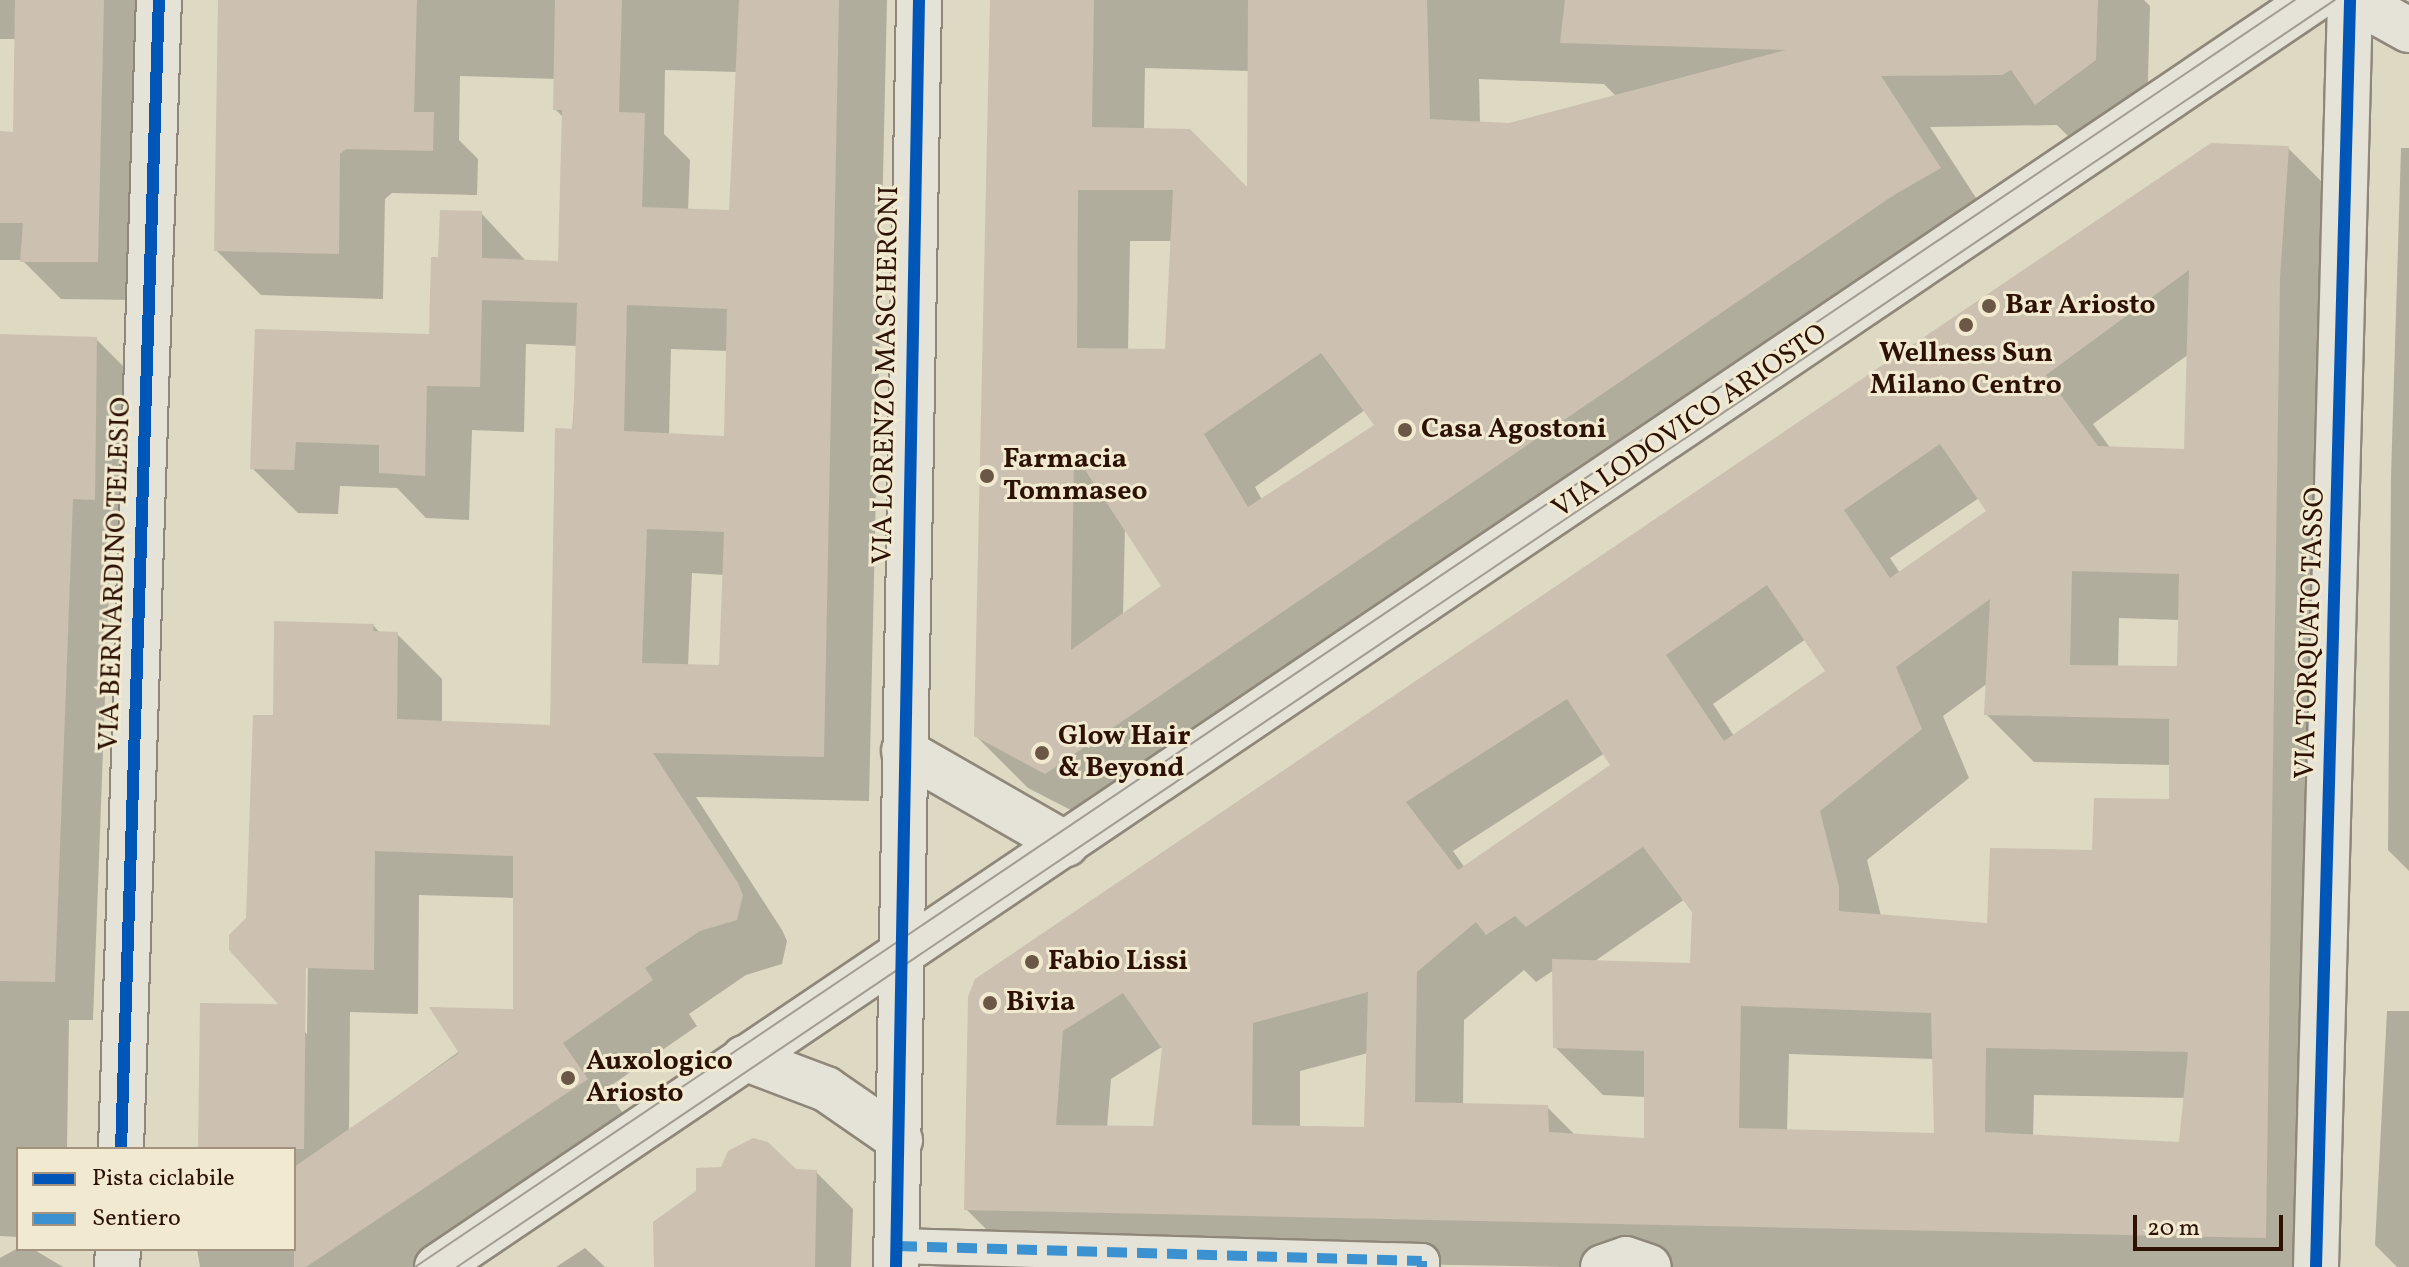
<!DOCTYPE html>
<style>
body{margin:0}
#map{position:relative;width:2409px;height:1267px;overflow:hidden;background:#ded9c3;font-family:Vollkorn,serif}
div>[style]{position:absolute}
.shadow>*{inset:0;background:#0003}
.building>*{inset:0;background:#ccc0b0}
.roads{filter:drop-shadow(2px 0 #8f887a) drop-shadow(-2px 0 #8f887a) drop-shadow(0 2px #8f887a) drop-shadow(0 -2px #8f887a)}
.pedestrian>*{height:34px;margin:-17px;padding:0 17px;transform-origin:17px;border-radius:17px;background:#e5e2d7}
.minor>*{height:44px;margin:-22px;padding:0 22px;transform-origin:22px;border-radius:22px;background:#e5e2d7}
.secondary>*{height:44px;margin:-22px;padding:0 22px;transform-origin:22px;border-radius:22px;background:#e5e2d7}
.tram>*{height:2px;margin:-1px;padding:0 1px;transform-origin:1px;border-radius:1px;background:#a29c93}
.quiet>*{height:10px;margin-top:-5px;transform-origin:0;background:repeating-linear-gradient(90deg,#3c92d1 0 20px,transparent 0 30px)}
.cycleway>*{height:12px;margin:-6px;padding:0 6px;transform-origin:6px;border-radius:6px;background:#0057b8}
.dots>*{width:22px;height:22px;translate:-50% -50%;box-sizing:border-box;border:4px solid #f1ead0;border-radius:50%}
span{translate:-50% -50%;white-space:nowrap;text-align:center;line-height:1.15;-webkit-text-stroke:6px #f1ead0;paint-order:stroke}
.poi-label{font-size:28px;color:#2d1103;font-weight:700}
.left{translate:0 -50%;text-align:left}
.street-label{font-size:28px;color:#2d1103}
.legend{position:absolute;left:16px;top:1147px;width:280px;height:104px;box-sizing:border-box;background:#f1ead0;border:2px solid #a3937e;margin:0;padding:10px 14px;list-style:none;font-size:24px;color:#2d1103}
.legend li{display:flex;align-items:center;gap:16px;height:40px}
.legend b{width:40px;border:2px solid #a3937e}
.scale{position:absolute;left:2133px;top:1215px;width:150px;height:36px;box-sizing:border-box;border:4px solid #2d1103;border-top:0;padding-left:10px;font-size:24px;line-height:28px;white-space:nowrap;color:#2d1103;-webkit-text-stroke:6px #f1ead0;paint-order:stroke}
</style>
<div id="map">
<div class="shadow">
<i style="clip-path:polygon(0 0,142px 0,136px 300px,61px 299px,22px 260px,0 260px,0 133px,15px 134px,17px 39px,0 39px)"></i>
<i style="clip-path:polygon(evenodd,220px 0,887px 0,869px 801px,696px 797px,782px 930px,787px 941px,782px 964px,746px 975px,689px 1014px,697px 1026px,606px 1089px,631px 1125px,418px 1267px,200px 1267px,197px 1249px,294px 1249px,294px 1149px,199px 1149px,283px 1006px,248px 919px,275px 717px,373px 625px,381px 634px,397px 634px,442px 679px,442px 723px,552px 727px,578px 346px,526px 344px,524px 432px,472px 430px,469px 520px,426px 518px,397px 488px,340px 486px,338px 514px,298px 513px,252px 468px,431px 336px,439px 259px,481px 213px,526px 261px,560px 263px,564px 118px,555px 109px,556px 79px,460px 76px,459px 140px,478px 159px,477px 195px,392px 193px,385px 199px,383px 299px,261px 295px,216px 250px,220px 0,665px 70px,738px 72px,730px 212px,688px 211px,690px 160px,664px 134px,665px 70px,220px 0,671px 349px,728px 351px,726px 438px,669px 436px,671px 349px,220px 0,692px 573px,725px 575px,721px 667px,688px 666px,692px 573px,220px 0,419px 895px,515px 898px,515px 1011px,349px 1131px,350px 1012px,418px 1014px,419px 895px,220px 0,304px 958px,308px 958px,307px 1034px,303px 1030px,304px 958px)"></i>
<i style="clip-path:polygon(evenodd,992px 0,2144px 0,2150px 6px,2147px 112px,2088px 156px,2057px 125px,1930px 127px,1991px 221px,1098px 824px,1028px 788px,976px 736px,992px 0,1145px 68px,1250px 71px,1249px 191px,1144px 130px,1145px 68px,992px 0,1479px 79px,1604px 84px,1617px 97px,1509px 125px,1480px 124px,1479px 79px,992px 0,1130px 241px,1173px 241px,1167px 351px,1128px 351px,1130px 241px,992px 0,1365px 410px,1377px 426px,1262px 500px,1255px 487px,1365px 410px,992px 0,1125px 527px,1164px 587px,1123px 616px,1125px 527px)"></i>
<i style="clip-path:polygon(evenodd,2288px 148px,2336px 196px,2313px 1267px,1561px 1267px,1014px 1257px,966px 1209px,976px 980px,2288px 148px,2189px 354px,2186px 451px,2111px 449px,2093px 424px,2189px 354px,2288px 148px,1979px 498px,1988px 511px,1900px 573px,1890px 558px,1979px 498px,2288px 148px,2119px 618px,2180px 620px,2179px 668px,2118px 668px,2119px 618px,2288px 148px,1806px 639px,1828px 671px,1734px 736px,1713px 704px,1806px 639px,2288px 148px,1988px 683px,1986px 714px,2034px 762px,2171px 765px,2171px 801px,1988px 925px,1881px 916px,1867px 860px,1969px 778px,1943px 716px,1988px 683px,2288px 148px,1605px 753px,1613px 765px,1465px 868px,1453px 851px,1605px 753px,2288px 148px,1685px 899px,1694px 911px,1692px 965px,1592px 963px,1685px 899px,2288px 148px,1524px 970px,1536px 982px,1554px 970px,1555px 1047px,1603px 1095px,1646px 1097px,1646px 1140px,1576px 1136px,1547px 1107px,1463px 1105px,1464px 1020px,1524px 970px,2288px 148px,1165px 1045px,1154px 1128px,1107px 1128px,1111px 1079px,1165px 1045px,2288px 148px,1368px 1053px,1366px 1129px,1300px 1128px,1300px 1071px,1368px 1053px,2288px 148px,1789px 1054px,1934px 1059px,1936px 1135px,1787px 1131px,1789px 1054px,2288px 148px,2034px 1095px,2185px 1098px,2181px 1145px,2033px 1137px,2034px 1095px)"></i>
<i style="clip-path:polygon(2401px 148px,2409px 148px,2409px 871px,2388px 850px,2391px 476px)"></i>
<i style="clip-path:polygon(0 336px,96px 339px,135px 378px,133px 537px,111px 536px,93px 1020px,69px 1020px,67px 1149px,18px 1149px,18px 1237px,0 1236px)"></i>
<i style="clip-path:polygon(2387px 1011px,2409px 1011px,2409px 1267px,2397px 1267px,2375px 1245px)"></i>
<i style="clip-path:polygon(796px 1171px,816px 1172px,853px 1209px,851px 1267px,656px 1267px)"></i>
<i style="clip-path:polygon(18px 1248px,33px 1249px,63px 1267px,0 1267px,0 1258px)"></i>
<i style="clip-path:polygon(585px 1248px,605px 1267px,556px 1267px)"></i>
</div>
<div class="building">
<i style="clip-path:polygon(15px 0,104px 0,98px 262px,20px 262px,23px 223px,0 223px,0 131px,13px 132px)"></i>
<i style="clip-path:polygon(218px 0,417px 0,414px 112px,434px 112px,433px 151px,346px 149px,340px 154px,339px 254px,214px 251px)"></i>
<i style="clip-path:polygon(evenodd,555px 0,622px 0,619px 112px,645px 113px,642px 207px,729px 210px,739px 0,839px 0,824px 757px,653px 753px,738px 883px,743px 895px,737px 920px,700px 931px,645px 968px,653px 980px,563px 1043px,588px 1079px,306px 1267px,294px 1267px,294px 1167px,459px 1053px,429px 1007px,513px 1009px,513px 856px,375px 851px,374px 970px,306px 968px,304px 1149px,198px 1149px,200px 1003px,278px 1004px,229px 950px,229px 935px,246px 918px,253px 715px,273px 715px,274px 621px,374px 624px,373px 631px,398px 632px,397px 719px,550px 725px,555px 428px,573px 429px,577px 303px,482px 300px,480px 387px,427px 386px,425px 476px,379px 473px,379px 445px,296px 442px,294px 470px,250px 469px,255px 329px,429px 334px,431px 257px,438px 257px,440px 210px,482px 211px,482px 258px,558px 261px,562px 110px,553px 110px,555px 0,627px 305px,727px 309px,724px 436px,624px 431px,627px 305px,555px 0,647px 529px,724px 532px,719px 665px,642px 663px,647px 529px)"></i>
<i style="clip-path:polygon(evenodd,990px 0,1094px 0,1092px 127px,1190px 129px,1247px 187px,1248px 0,1427px 0,1430px 119px,1509px 123px,1786px 50px,1560px 43px,1565px 0,2098px 0,2096px 60px,2035px 105px,2011px 70px,2002px 75px,1881px 76px,1941px 168px,1894px 195px,1045px 774px,974px 736px,990px 0,1078px 190px,1173px 190px,1165px 349px,1077px 348px,1078px 190px,990px 0,1321px 353px,1374px 425px,1248px 507px,1204px 434px,1321px 353px,990px 0,1074px 453px,1161px 586px,1071px 650px,1074px 453px)"></i>
<i style="clip-path:polygon(evenodd,2211px 143px,2289px 146px,2280px 278px,2266px 1238px,964px 1210px,968px 997px,975px 979px,2211px 143px,2189px 270px,2184px 449px,2098px 446px,2046px 375px,2189px 270px,2211px 143px,1940px 444px,1986px 511px,1890px 578px,1844px 510px,1940px 444px,2211px 143px,2072px 571px,2179px 574px,2177px 666px,2070px 665px,2072px 571px,2211px 143px,1767px 585px,1825px 671px,1724px 741px,1666px 655px,1767px 585px,2211px 143px,1990px 599px,1984px 715px,2169px 719px,2169px 799px,2094px 798px,2092px 850px,1990px 848px,1987px 923px,1839px 911px,1839px 887px,1820px 811px,1922px 729px,1896px 667px,1990px 599px,2211px 143px,1567px 699px,1610px 765px,1458px 870px,1406px 802px,1567px 699px,2211px 143px,1643px 847px,1692px 912px,1690px 963px,1552px 959px,1553px 1048px,1644px 1051px,1644px 1138px,1549px 1132px,1548px 1105px,1415px 1102px,1417px 972px,1476px 922px,1486px 935px,1515px 916px,1526px 927px,1643px 847px,2211px 143px,1368px 992px,1364px 1127px,1252px 1125px,1253px 1023px,1368px 992px,2211px 143px,1123px 993px,1162px 1049px,1153px 1126px,1056px 1125px,1063px 1031px,1123px 993px,2211px 143px,1741px 1006px,1931px 1013px,1934px 1133px,1739px 1128px,1741px 1006px,2211px 143px,1986px 1048px,2188px 1052px,2179px 1142px,1985px 1132px,1986px 1048px)"></i>
<i style="clip-path:polygon(0 334px,97px 337px,95px 500px,73px 499px,55px 982px,0 981px)"></i>
<i style="clip-path:polygon(753px 1138px,768px 1142px,796px 1169px,817px 1170px,815px 1267px,654px 1267px,653px 1222px,696px 1191px,696px 1168px,721px 1167px,728px 1151px)"></i>
</div>
<div class="roads">
<div class="pedestrian">
<i style="left:897px;top:1246px;width:525px;rotate:1.64deg"></i>
<i style="left:1422px;top:1261px;width:6px;rotate:90deg"></i>
</div>
<div class="minor">
<i style="left:2368px;top:0;width:16px;rotate:52deg"></i>
<i style="left:2378px;top:13px;width:35px;rotate:29deg"></i>
<i style="left:904px;top:751px;width:187px;rotate:29.9deg"></i>
<i style="left:744px;top:1058px;width:88px;rotate:20.7deg"></i>
<i style="left:826px;top:1089px;width:90px;rotate:34.6deg"></i>
<i style="left:121px;top:1149px;width:1150px;rotate:-88.11deg"></i>
<i style="left:117px;top:1267px;width:18px;rotate:-87deg"></i>
<i style="left:896px;top:1267px;width:1267px;rotate:-88.96deg"></i>
<i style="left:1603px;top:1267px;width:24px;rotate:-19deg"></i>
<i style="left:1626px;top:1259px;width:24px;rotate:19deg"></i>
<i style="left:2316px;top:1267px;width:1267px;rotate:-88.46deg"></i>
</div>
<div class="secondary">
<i style="left:437px;top:1267px;width:2264px;rotate:-34.03deg"></i>
</div>
</div>
<div class="tram">
<i style="left:415px;top:1267px;width:2267px;rotate:-33.98deg"></i>
<i style="left:457px;top:1267px;width:2265px;rotate:-34.01deg"></i>
</div>
<div class="quiet">
<i style="left:897px;top:1246px;width:525px;rotate:1.64deg"></i>
<i style="left:1422px;top:1261px;width:6px;rotate:90deg"></i>
</div>
<div class="cycleway">
<i style="left:121px;top:1149px;width:1150px;rotate:-88.11deg"></i>
<i style="left:896px;top:1267px;width:1267px;rotate:-88.96deg"></i>
<i style="left:2316px;top:1267px;width:1267px;rotate:-88.46deg"></i>
</div>
<div class="dots">
<i style="left:1989px;top:306px;background:#6b5746"></i>
<i style="left:1966px;top:325px;background:#6b5746"></i>
<i style="left:1405px;top:430px;background:#6b5746"></i>
<i style="left:987px;top:476px;background:#6b5746"></i>
<i style="left:1042px;top:753px;background:#6b5746"></i>
<i style="left:1032px;top:962px;background:#6b5746"></i>
<i style="left:990px;top:1003px;background:#6b5746"></i>
<i style="left:568px;top:1078px;background:#6b5746"></i>
</div>
<div class="poi-label">
<span class="left" style="left:2005px;top:306px">Bar Ariosto</span>
<span style="left:1966px;top:370px">Wellness Sun<br>Milano Centro</span>
<span class="left" style="left:1421px;top:430px">Casa Agostoni</span>
<span class="left" style="left:1003px;top:476px">Farmacia<br>Tommaseo</span>
<span class="left" style="left:1058px;top:753px">Glow Hair<br>&amp; Beyond</span>
<span class="left" style="left:1048px;top:962px">Fabio Lissi</span>
<span class="left" style="left:1006px;top:1003px">Bivia</span>
<span class="left" style="left:586px;top:1078px">Auxologico<br>Ariosto</span>
</div>
<div class="street-label">
<span style="left:887px;top:375px;rotate:-89deg">VIA LORENZO MASCHERONI</span>
<span style="left:1690px;top:422px;rotate:-34deg">VIA LODOVICO ARIOSTO</span>
<span style="left:116px;top:574px;rotate:-88deg">VIA BERNARDINO TELESIO</span>
<span style="left:2311px;top:633px;rotate:-88deg">VIA TORQUATO TASSO</span>
</div>
<ul class="legend">
<li><b style="height:10px;background:#0057b8"></b>Pista ciclabile</li>
<li><b style="height:10px;background:#3c92d1"></b>Sentiero</li>
</ul>
<div class="scale">20 m</div>
</div>
